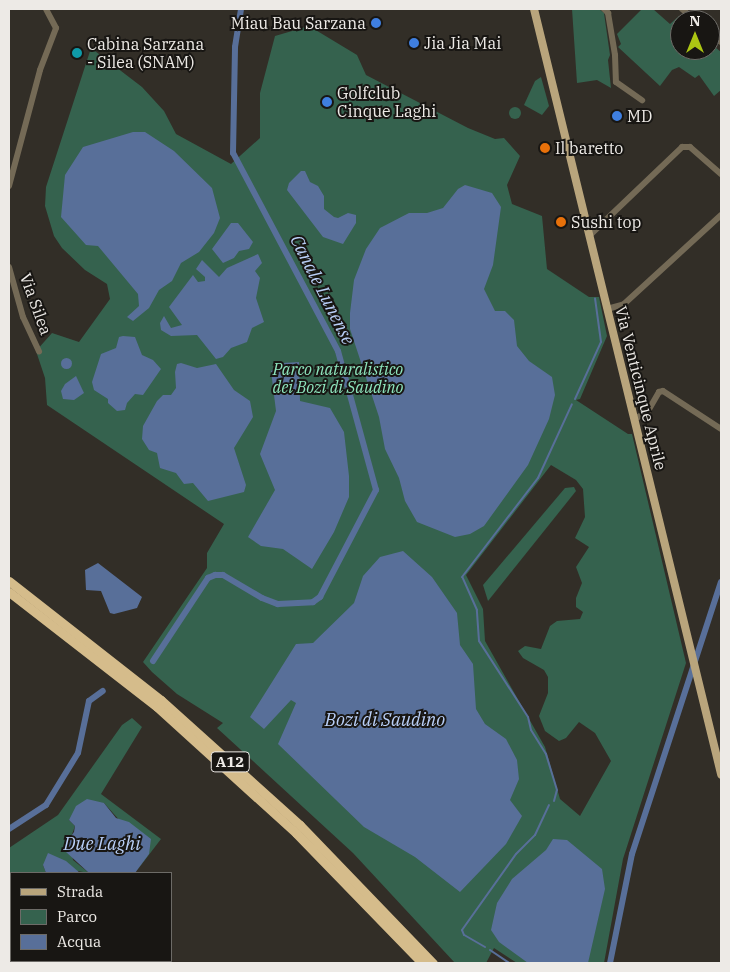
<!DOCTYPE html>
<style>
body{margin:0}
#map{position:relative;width:730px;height:972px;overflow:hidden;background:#322e27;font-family:"IBM Plex Serif",serif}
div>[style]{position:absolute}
.green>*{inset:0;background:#35624e}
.round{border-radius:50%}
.water>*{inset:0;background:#586f99}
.stream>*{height:2px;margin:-1px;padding:0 1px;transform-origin:1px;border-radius:1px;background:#586f99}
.canal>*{height:6px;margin:-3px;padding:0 3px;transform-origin:3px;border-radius:3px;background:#586f99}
.minor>*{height:6px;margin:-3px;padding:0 3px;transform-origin:3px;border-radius:3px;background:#746a56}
.major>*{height:8px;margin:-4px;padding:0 4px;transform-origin:4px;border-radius:4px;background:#b9a57c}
.highway>*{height:9px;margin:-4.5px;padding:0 4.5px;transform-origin:4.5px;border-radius:4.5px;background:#d5bc8b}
.dots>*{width:14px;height:14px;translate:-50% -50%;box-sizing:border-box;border:2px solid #181613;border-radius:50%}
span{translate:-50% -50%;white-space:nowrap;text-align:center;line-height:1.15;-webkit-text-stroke:4px #181613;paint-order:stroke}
.shield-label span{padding:1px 4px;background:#181613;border:1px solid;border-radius:4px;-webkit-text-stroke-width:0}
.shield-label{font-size:15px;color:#edeae6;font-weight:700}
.poi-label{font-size:16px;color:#edeae6}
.right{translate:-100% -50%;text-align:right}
.left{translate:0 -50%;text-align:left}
.street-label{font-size:16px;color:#edeae6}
.park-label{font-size:16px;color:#8ee5bd;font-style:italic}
.water-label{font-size:18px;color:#b9cff7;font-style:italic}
.frame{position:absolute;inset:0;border:10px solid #edeae6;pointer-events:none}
.legend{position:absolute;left:10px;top:872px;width:162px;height:90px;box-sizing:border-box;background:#181613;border:1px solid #6d6b67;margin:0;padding:6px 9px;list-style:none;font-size:15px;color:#edeae6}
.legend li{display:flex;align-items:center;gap:10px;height:25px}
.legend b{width:25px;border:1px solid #6d6b67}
.north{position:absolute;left:670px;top:10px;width:50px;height:50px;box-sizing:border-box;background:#181613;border:1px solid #6d6b67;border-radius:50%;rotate:0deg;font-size:14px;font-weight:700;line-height:20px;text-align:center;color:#edeae6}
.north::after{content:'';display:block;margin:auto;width:18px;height:22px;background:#acc613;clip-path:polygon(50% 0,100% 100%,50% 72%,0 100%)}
</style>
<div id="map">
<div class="green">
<i style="clip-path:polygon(572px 9px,599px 9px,604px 13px,610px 55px,608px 60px,611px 88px,597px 80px,577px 83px)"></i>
<i style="clip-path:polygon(642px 9px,653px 9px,670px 24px,679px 16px,684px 20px,680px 20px,680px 50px,710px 50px,710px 43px,721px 52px,721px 90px,714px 96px,699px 75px,695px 78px,679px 67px,672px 70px,660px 86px,618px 47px,621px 44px,617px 34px)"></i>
<i style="clip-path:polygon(evenodd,309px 26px,357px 55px,366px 75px,468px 128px,495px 139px,504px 138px,520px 156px,507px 185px,512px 204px,542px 216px,547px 269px,589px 297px,599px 297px,607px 336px,580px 399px,576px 400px,628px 434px,632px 434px,686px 663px,623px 859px,604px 963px,517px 963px,494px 948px,486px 963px,455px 963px,353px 853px,217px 728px,223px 723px,177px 694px,152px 672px,143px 662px,207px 568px,207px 553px,224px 524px,47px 405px,45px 378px,36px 351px,52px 333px,79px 342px,110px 299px,107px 284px,85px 270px,62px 248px,54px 236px,45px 206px,46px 187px,91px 48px,142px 87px,164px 111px,176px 134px,231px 164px,260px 138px,260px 93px,275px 36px,309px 26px,551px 465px,576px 480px,583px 489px,585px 517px,575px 538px,589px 547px,576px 567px,582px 583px,576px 598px,576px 607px,583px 612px,580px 619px,557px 621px,550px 626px,541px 649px,525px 646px,518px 651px,523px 658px,544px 670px,548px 677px,548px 693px,539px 716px,545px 731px,559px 741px,566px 738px,579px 722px,595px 733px,611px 761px,580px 816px,560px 799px,545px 747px,485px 641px,483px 609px,466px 575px,551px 465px)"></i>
<i style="clip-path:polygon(541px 77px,549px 106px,542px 115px,524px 105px,535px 81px)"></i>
<i class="round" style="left:509px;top:107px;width:12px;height:12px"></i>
<i style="clip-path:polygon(574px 487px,576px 491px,488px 601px,483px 585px,565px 488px)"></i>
<i style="clip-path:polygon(132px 718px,142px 727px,101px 794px,161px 839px,135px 873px,149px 853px,104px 803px,69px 820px,75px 826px,70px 840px,73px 860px,89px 873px,43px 865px,46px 873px,11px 873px,11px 920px,9px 919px,9px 848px,58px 815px,122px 725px)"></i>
</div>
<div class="water">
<i style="clip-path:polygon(133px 132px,145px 132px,174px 151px,212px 188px,220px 218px,214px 233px,199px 252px,181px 263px,172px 281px,159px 290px,149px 308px,133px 321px,127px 317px,139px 306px,138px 294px,98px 246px,86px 245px,61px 217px,65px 175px,83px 147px)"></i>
<i style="clip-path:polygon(301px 171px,305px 171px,310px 182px,318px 186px,324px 196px,324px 209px,334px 217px,338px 218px,348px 213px,356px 215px,356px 223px,343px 244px,323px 237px,287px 190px,289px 183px)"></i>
<i style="clip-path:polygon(465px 185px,492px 193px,501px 207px,493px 265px,484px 289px,495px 311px,505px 311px,514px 320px,517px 346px,529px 361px,552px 377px,555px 395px,549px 419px,528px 465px,484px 526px,470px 534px,455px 537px,417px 522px,405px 501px,399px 478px,385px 449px,379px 417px,350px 329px,350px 313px,354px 280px,366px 249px,380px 228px,409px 213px,427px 213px,443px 208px,458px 189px)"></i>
<i style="clip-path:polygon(231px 223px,238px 223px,253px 242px,249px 249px,239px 251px,234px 258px,223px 263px,212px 249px)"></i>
<i style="clip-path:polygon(258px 254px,262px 263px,255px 271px,260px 278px,256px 298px,264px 322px,252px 328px,247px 342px,231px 348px,223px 357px,216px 359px,197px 335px,171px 336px,161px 330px,160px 323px,164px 316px,171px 328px,182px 325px,169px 307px,193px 275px,198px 282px,205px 281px,205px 277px,196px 269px,202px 260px,219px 277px,227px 268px)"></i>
<i style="clip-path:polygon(123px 336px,135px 337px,142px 355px,153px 360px,161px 369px,143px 395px,135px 394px,127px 403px,125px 410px,117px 411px,108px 403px,108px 399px,94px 390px,92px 382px,101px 354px,116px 348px,119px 337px)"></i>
<i class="round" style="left:60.5px;top:357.5px;width:11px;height:11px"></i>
<i style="clip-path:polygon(299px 362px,300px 401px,330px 408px,344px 432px,349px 476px,349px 497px,334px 532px,312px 569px,283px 549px,261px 546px,248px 537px,275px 490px,260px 454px,276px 411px,271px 371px,283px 363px)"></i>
<i style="clip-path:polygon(181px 363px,197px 368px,216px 364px,234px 390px,250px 401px,253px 417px,234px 448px,246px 485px,244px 492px,208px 501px,193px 483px,184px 484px,176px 473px,160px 468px,157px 453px,149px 450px,142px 439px,143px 426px,157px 401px,163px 395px,171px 395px,176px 388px,175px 372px,177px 364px)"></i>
<i style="clip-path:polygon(76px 376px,84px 393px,74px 400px,63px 399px,61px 391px,65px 384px)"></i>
<i style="clip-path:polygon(403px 551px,432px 577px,457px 613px,460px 645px,473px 664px,476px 709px,485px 724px,506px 739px,517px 760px,519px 779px,510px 800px,522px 816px,506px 844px,460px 892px,415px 857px,364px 827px,278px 744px,296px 703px,291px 700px,264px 729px,250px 717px,296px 644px,313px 643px,354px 603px,363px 576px,380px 557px)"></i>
<i style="clip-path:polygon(98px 563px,142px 597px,137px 608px,114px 614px,110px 613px,101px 591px,86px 590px,85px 570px)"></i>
<i style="clip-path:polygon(87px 799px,104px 803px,116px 818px,129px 822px,151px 839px,149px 854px,135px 873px,89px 873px,66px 852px,64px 846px,74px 832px,75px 826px,69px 820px,76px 806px)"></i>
<i style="clip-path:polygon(553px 839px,567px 840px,602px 869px,605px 889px,588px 963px,528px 963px,499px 942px,491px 930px,497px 903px,512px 879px,546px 850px)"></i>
<i style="clip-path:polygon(48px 853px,66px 861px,80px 873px,46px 873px,43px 865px)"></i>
</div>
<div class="stream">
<i style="left:575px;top:399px;width:63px;rotate:-65.5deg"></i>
<i style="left:601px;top:342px;width:44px;rotate:-97.8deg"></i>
<i style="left:554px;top:801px;width:11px;rotate:-75deg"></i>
<i style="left:557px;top:790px;width:38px;rotate:-107deg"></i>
<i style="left:546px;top:754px;width:28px;rotate:-122deg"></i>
<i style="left:531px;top:730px;width:13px;rotate:-103deg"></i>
<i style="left:528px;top:717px;width:90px;rotate:-122.8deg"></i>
<i style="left:479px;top:641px;width:31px;rotate:-94deg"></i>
<i style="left:477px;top:610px;width:36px;rotate:-114deg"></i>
<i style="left:462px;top:577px;width:125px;rotate:-52.5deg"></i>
<i style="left:538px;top:478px;width:81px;rotate:-65.3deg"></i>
<i style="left:485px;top:947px;width:24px;rotate:-150deg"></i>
<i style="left:464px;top:935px;width:5px;rotate:-112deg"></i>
<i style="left:462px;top:930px;width:93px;rotate:-54.6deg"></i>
<i style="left:516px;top:854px;width:27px;rotate:-45deg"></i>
<i style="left:535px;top:835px;width:33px;rotate:-65deg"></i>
<i style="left:490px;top:950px;width:23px;rotate:34deg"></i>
</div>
<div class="canal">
<i style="left:153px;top:661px;width:100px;rotate:-56.5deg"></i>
<i style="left:208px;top:578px;width:8px;rotate:-23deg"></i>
<i style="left:215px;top:575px;width:8px"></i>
<i style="left:223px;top:575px;width:45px;rotate:30.5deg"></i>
<i style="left:262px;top:598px;width:17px;rotate:21deg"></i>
<i style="left:278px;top:604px;width:35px;rotate:-3deg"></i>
<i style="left:313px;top:602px;width:9px;rotate:-36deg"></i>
<i style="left:320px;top:597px;width:121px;rotate:-62.4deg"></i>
<i style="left:376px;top:490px;width:144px;rotate:-105.3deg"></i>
<i style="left:338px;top:351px;width:224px;rotate:-117.9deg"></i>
<i style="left:233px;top:153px;width:106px;rotate:-88.9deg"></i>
<i style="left:235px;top:47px;width:38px;rotate:-81deg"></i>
<i style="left:9px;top:829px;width:44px;rotate:-33deg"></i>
<i style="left:46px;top:805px;width:61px;rotate:-58.4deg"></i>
<i style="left:78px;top:753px;width:53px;rotate:-78.1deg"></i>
<i style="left:89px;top:701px;width:17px;rotate:-36deg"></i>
<i style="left:610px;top:963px;width:111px;rotate:-78.6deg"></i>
<i style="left:632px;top:854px;width:286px;rotate:-71.9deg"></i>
</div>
<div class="minor">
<i style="left:604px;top:9px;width:6px;rotate:45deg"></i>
<i style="left:608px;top:13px;width:43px;rotate:80.5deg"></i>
<i style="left:615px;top:55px;width:27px;rotate:88deg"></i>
<i style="left:616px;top:82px;width:32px;rotate:35deg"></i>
<i style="left:682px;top:9px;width:17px;rotate:40deg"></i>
<i style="left:710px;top:33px;width:14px;rotate:39deg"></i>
<i style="left:9px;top:186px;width:120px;rotate:-75deg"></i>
<i style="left:40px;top:70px;width:45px;rotate:-69.1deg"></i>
<i style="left:56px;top:28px;width:21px;rotate:-118deg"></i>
<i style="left:589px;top:236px;width:129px;rotate:-43.7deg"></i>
<i style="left:682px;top:147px;width:8px"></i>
<i style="left:690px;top:147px;width:41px;rotate:41.1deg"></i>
<i style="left:9px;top:267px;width:52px;rotate:74.4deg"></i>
<i style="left:23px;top:317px;width:38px;rotate:65deg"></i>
<i style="left:607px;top:309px;width:18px;rotate:-16deg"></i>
<i style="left:624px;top:304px;width:132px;rotate:-42.5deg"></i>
<i style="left:635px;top:419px;width:15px;rotate:-32deg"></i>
<i style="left:648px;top:411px;width:22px;rotate:-60deg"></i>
<i style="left:659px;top:392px;width:4px;rotate:-14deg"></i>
<i style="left:663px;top:391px;width:69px;rotate:33.2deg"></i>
</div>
<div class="major">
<i style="left:534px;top:9px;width:788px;rotate:76.26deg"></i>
</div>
<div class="highway">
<i style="left:9px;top:581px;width:193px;rotate:38.1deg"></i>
<i style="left:161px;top:700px;width:187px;rotate:42deg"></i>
<i style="left:300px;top:825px;width:192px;rotate:46.1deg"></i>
<i style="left:9px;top:592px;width:187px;rotate:37.8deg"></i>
<i style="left:157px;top:707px;width:188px;rotate:42.2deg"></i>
<i style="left:296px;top:833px;width:181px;rotate:45.9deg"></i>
</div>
<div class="dots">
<i style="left:376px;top:23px;background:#3f7fe0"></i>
<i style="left:414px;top:43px;background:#3f7fe0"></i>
<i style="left:77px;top:53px;background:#0f9aa8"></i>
<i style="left:327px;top:102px;background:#3f7fe0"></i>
<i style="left:617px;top:116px;background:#3f7fe0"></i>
<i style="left:545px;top:148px;background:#e8710a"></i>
<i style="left:561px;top:222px;background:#e8710a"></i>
</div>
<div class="shield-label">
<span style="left:230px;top:762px">A12</span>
</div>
<div class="poi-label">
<span class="right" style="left:366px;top:23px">Miau Bau Sarzana</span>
<span class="left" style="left:424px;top:43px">Jia Jia Mai</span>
<span class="left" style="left:87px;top:53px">Cabina Sarzana<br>- Silea (SNAM)</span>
<span class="left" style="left:337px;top:102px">Golfclub<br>Cinque Laghi</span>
<span class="left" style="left:627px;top:116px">MD</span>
<span class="left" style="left:555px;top:148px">Il baretto</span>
<span class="left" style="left:571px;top:222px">Sushi top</span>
</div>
<div class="street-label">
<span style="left:36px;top:304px;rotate:70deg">Via Silea</span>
<span style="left:641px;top:388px;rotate:76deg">Via Venticinque Aprile</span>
</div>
<div class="park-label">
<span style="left:338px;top:378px">Parco naturalistico<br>dei Bozi di Saudino</span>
</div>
<div class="water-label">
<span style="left:322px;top:290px;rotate:63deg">Canale Lunense</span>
<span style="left:385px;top:720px">Bozi di Saudino</span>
<span style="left:102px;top:844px">Due Laghi</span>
</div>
<div class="frame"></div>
<ul class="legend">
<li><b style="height:6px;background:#b9a57c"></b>Strada</li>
<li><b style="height:14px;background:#35624e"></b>Parco</li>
<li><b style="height:14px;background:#586f99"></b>Acqua</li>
</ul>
<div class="north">N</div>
</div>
